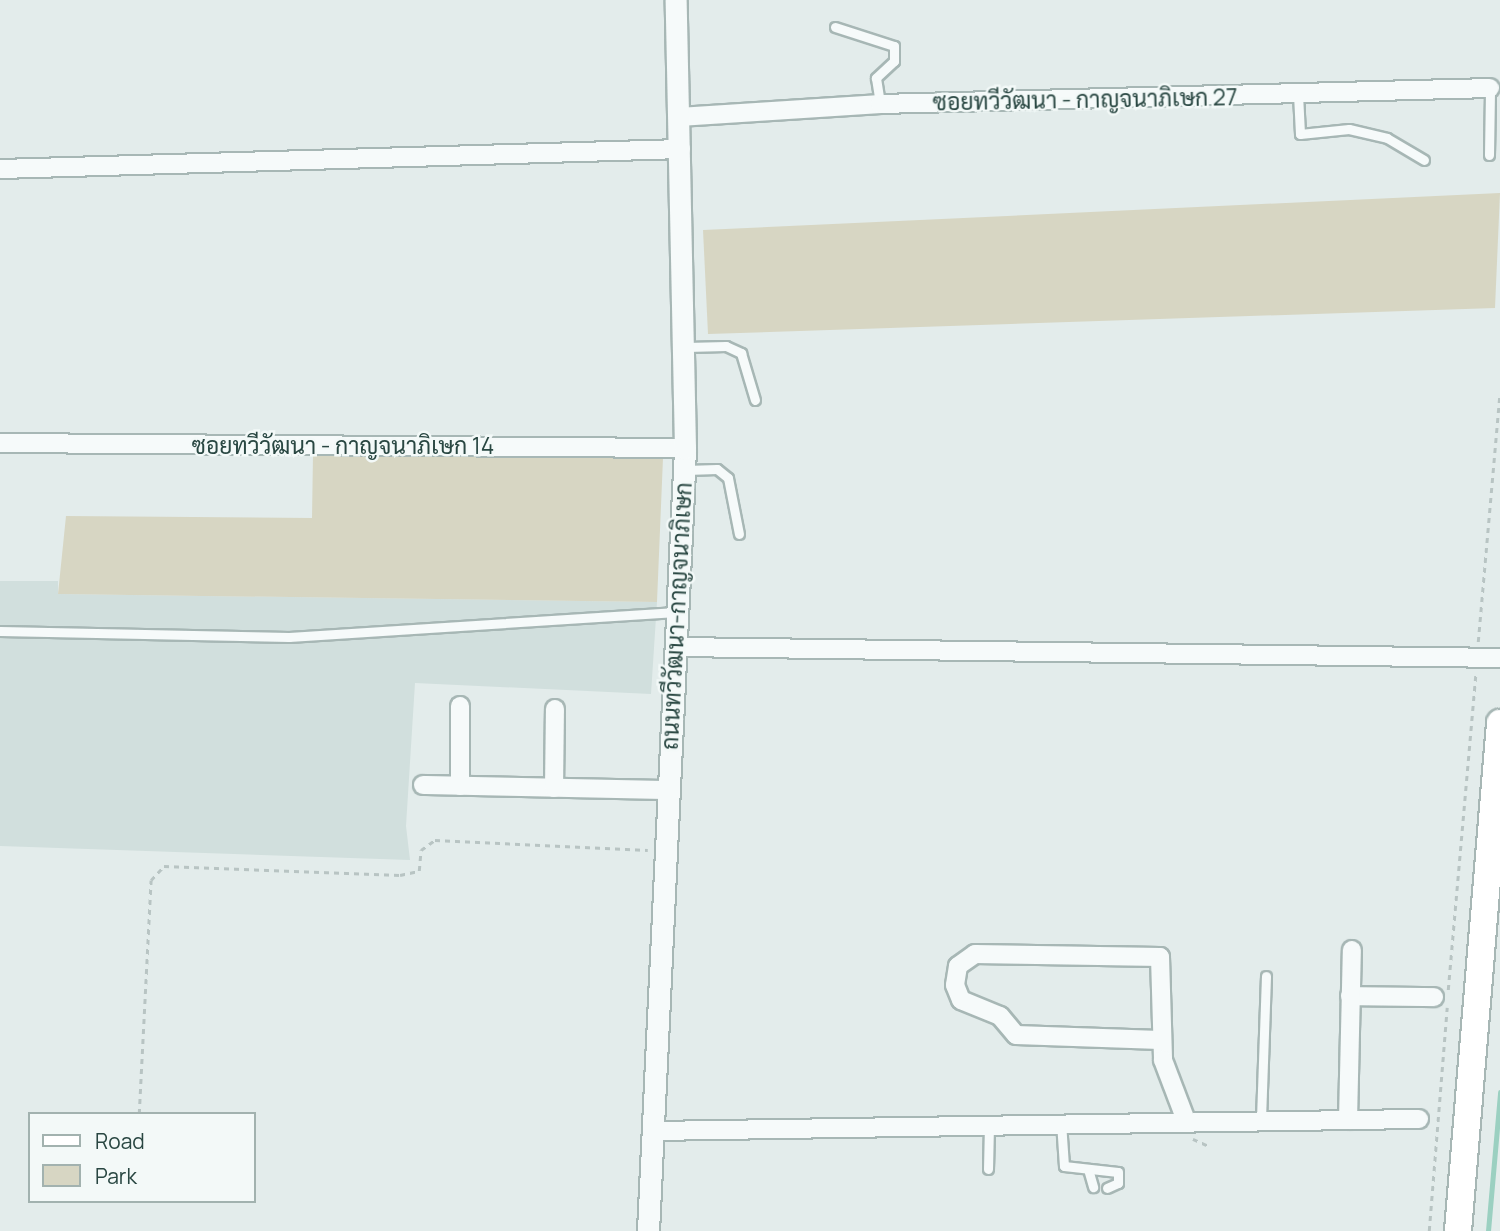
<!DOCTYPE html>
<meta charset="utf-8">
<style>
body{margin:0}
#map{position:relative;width:1500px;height:1231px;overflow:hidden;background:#e3eceb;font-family:Manrope,Sarabun,sans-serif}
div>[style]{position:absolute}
.built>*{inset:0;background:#d1dfdd}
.green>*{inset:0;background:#d7d6c3}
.stream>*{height:4.5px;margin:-2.25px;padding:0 2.25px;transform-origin:2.25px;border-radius:2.25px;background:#9bd0c1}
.path>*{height:2.5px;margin-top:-1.25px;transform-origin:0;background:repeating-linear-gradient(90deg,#b8c4c3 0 5px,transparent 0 10px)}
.roads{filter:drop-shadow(2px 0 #a7b7b5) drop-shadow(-2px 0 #a7b7b5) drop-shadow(0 2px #a7b7b5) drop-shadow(0 -2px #a7b7b5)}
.service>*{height:9px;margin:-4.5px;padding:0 4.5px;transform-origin:4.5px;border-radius:4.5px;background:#f6fafa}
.minor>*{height:18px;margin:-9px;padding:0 9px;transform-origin:9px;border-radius:9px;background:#f6fafa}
.tertiary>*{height:21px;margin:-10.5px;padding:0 10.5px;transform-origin:10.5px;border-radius:10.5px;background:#f6fafa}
.primary>*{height:26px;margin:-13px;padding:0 13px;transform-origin:13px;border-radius:13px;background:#fff}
span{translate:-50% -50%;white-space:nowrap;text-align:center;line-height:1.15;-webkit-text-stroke:5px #f3f9f8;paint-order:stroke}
.street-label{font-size:23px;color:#294742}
.legend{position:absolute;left:28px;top:1112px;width:228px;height:91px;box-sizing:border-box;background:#f3f9f8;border:2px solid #a2b2af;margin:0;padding:9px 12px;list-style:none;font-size:21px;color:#294742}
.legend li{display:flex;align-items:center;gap:14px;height:35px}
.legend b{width:35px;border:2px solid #a2b2af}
</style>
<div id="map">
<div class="built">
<i style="clip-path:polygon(0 581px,58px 581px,58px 594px,657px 602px,651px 694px,415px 683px,406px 826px,410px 860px,0 846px)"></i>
</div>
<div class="green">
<i style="clip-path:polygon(1500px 193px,1495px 308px,708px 334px,703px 230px)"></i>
<i style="clip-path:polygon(313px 454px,663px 458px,657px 602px,58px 594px,66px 516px,312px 518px)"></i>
</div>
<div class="stream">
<i style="left:1488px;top:1231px;width:139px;rotate:-85deg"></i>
</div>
<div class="path">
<i style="left:1478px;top:642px;width:250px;rotate:-85deg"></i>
<i style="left:1448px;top:990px;width:318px;rotate:-85deg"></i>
<i style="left:139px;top:1114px;width:234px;rotate:-87.1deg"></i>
<i style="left:151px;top:880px;width:19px;rotate:-47deg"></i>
<i style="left:164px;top:866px;width:236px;rotate:2.2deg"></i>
<i style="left:400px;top:875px;width:19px;rotate:-12deg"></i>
<i style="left:419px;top:871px;width:21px;rotate:-85deg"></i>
<i style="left:421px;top:850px;width:17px;rotate:-36deg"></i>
<i style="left:435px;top:840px;width:213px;rotate:2.7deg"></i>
<i style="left:1193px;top:1139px;width:17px;rotate:24deg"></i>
<i style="left:1429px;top:1231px;width:224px;rotate:-85.4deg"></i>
</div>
<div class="roads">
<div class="service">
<i style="left:835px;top:27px;width:62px;rotate:17.9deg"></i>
<i style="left:894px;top:46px;width:15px;rotate:90deg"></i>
<i style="left:894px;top:61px;width:25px;rotate:137deg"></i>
<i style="left:876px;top:78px;width:26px;rotate:81deg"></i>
<i style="left:1298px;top:94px;width:40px;rotate:87.1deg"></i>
<i style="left:1300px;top:134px;width:49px;rotate:-5.8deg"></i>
<i style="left:1349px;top:129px;width:39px;rotate:13deg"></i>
<i style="left:1387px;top:138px;width:43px;rotate:30.7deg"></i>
<i style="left:1489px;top:155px;width:67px;rotate:-89.1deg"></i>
<i style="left:686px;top:347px;width:40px;rotate:-1.4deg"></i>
<i style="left:726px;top:346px;width:17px;rotate:25deg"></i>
<i style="left:741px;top:353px;width:49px;rotate:73.4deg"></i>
<i style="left:686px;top:470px;width:31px;rotate:-2deg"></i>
<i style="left:717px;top:469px;width:14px;rotate:39deg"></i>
<i style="left:728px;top:478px;width:57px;rotate:78.9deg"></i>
<i style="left:0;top:631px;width:289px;rotate:1.2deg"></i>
<i style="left:289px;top:637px;width:388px;rotate:-3.7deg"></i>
<i style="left:1261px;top:1119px;width:143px;rotate:-88deg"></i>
<i style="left:1061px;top:1122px;width:44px;rotate:86.1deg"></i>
<i style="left:1064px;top:1166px;width:54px;rotate:6.3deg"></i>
<i style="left:1118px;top:1172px;width:11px;rotate:90deg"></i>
<i style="left:1118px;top:1183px;width:12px;rotate:156deg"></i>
<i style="left:988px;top:1169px;width:44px;rotate:-88.7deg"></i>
<i style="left:1088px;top:1169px;width:19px;rotate:74deg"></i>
</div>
<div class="minor">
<i style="left:680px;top:117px;width:200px;rotate:-3.7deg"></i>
<i style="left:880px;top:104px;width:610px;rotate:-1.5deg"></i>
<i style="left:0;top:169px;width:681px;rotate:-1.68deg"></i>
<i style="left:0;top:443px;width:685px;rotate:0.42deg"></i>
<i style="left:676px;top:647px;width:824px;rotate:0.76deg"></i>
<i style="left:460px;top:706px;width:80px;rotate:90deg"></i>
<i style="left:423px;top:785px;width:244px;rotate:1.2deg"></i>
<i style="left:554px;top:788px;width:79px;rotate:-89.3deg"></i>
<i style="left:1350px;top:996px;width:84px;rotate:0.7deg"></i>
<i style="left:1160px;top:1040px;width:144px;rotate:-178deg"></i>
<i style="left:1016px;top:1035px;width:25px;rotate:-130deg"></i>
<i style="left:1000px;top:1016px;width:42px;rotate:-157.7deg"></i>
<i style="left:961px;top:1000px;width:16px;rotate:-112deg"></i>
<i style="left:955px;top:985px;width:19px;rotate:-81deg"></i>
<i style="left:958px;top:966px;width:21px;rotate:-35deg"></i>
<i style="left:975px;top:954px;width:185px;rotate:0.9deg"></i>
<i style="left:1160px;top:957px;width:103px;rotate:88.3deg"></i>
<i style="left:1163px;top:1060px;width:62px;rotate:69.2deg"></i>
<i style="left:1348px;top:1120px;width:170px;rotate:-88.7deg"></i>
<i style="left:653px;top:1131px;width:766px;rotate:-0.9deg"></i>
</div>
<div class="tertiary">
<i style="left:648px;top:1231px;width:784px;rotate:-87.29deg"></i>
<i style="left:685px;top:448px;width:448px;rotate:-91.2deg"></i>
</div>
<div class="primary">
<i style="left:1458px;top:1231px;width:510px;rotate:-85.27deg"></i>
</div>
</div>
<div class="street-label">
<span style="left:1085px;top:99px;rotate:-1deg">ซอยทวีวัฒนา - กาญจนาภิเษก 27</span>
<span style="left:343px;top:445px">ซอยทวีวัฒนา - กาญจนาภิเษก 14</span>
<span style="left:676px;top:616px;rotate:-87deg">ถนนทวีวัฒนา-กาญจนาภิเษก</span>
</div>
<ul class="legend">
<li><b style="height:9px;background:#fff"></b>Road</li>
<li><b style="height:19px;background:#d7d6c3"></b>Park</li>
</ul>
</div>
